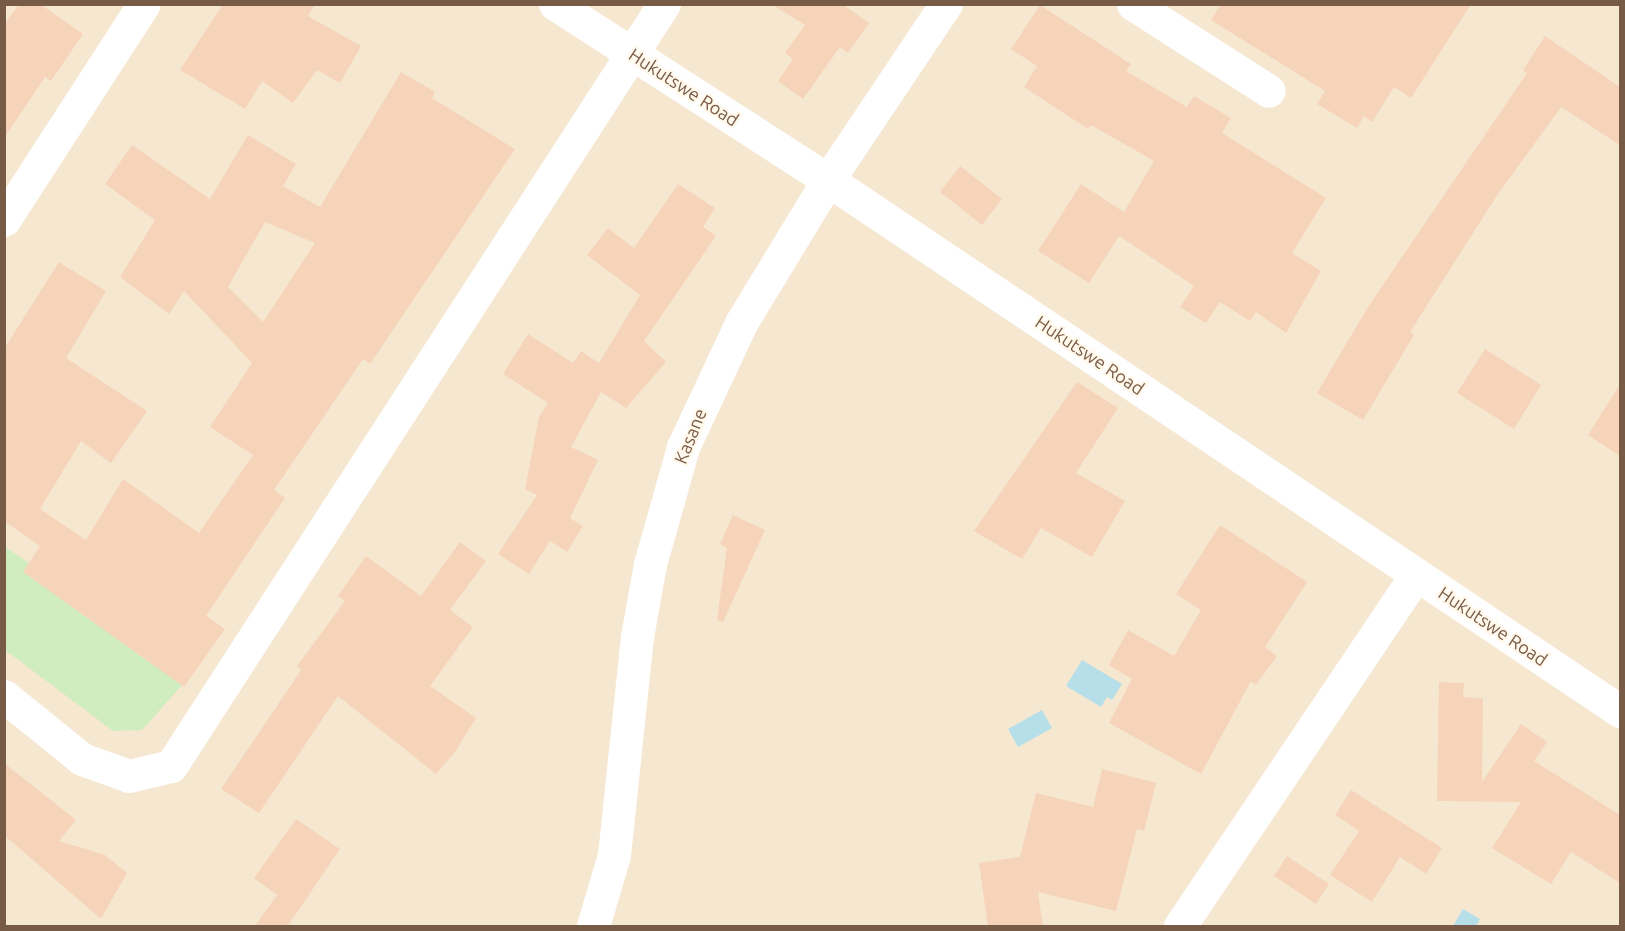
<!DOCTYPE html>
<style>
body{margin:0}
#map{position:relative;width:1625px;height:931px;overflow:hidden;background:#fef5e3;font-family:Ubuntu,sans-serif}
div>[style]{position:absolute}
.residential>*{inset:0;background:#f6e7d1}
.green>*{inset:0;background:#d0edc0}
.water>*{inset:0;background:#b6dfe9}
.building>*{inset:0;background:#f6d4b9}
.minor>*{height:33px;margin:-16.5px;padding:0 16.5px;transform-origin:16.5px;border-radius:16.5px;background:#fff}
span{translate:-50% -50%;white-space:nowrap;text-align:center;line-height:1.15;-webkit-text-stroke:4.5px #fff8eb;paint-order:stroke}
.street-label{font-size:18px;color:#785b47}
.frame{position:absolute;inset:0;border:6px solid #785b47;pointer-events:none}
</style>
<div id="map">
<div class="residential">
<i style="clip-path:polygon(5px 5px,1620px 5px,1620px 926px,5px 926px)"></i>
</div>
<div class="green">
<i style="clip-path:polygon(4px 546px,192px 674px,142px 730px,113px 731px,5px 650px)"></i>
</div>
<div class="water">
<i style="clip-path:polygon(1082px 660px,1122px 684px,1112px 700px,1107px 697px,1101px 707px,1066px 686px)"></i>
<i style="clip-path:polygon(1042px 710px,1052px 728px,1018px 747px,1008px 729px)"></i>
<i style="clip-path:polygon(1463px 909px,1480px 919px,1476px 926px,1453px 926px)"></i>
</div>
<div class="building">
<i style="clip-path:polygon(19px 4px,40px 4px,83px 34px,51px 81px,45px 77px,4px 138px,4px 25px)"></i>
<i style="clip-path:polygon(223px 4px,315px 4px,308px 16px,361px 46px,340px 83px,317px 70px,293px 103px,262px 81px,245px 109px,180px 70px)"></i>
<i style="clip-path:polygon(771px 4px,842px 4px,869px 23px,848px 53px,840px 47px,803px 99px,778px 81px,793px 59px,785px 53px,805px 25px)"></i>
<i style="clip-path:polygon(1221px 4px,1471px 4px,1411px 98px,1394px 87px,1372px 122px,1364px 116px,1357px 128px,1317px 104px,1325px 91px,1211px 20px)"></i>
<i style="clip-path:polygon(1040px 5px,1131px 64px,1126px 71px,1187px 107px,1194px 96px,1231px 118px,1222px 133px,1326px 198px,1292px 253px,1321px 271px,1286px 333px,1256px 312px,1250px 321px,1220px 302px,1206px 323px,1180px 307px,1194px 286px,1119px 236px,1089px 283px,1038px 251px,1081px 184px,1124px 212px,1154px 161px,1091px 125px,1088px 129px,1024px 87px,1037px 66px,1011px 49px)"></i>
<i style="clip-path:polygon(1545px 36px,1620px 87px,1620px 145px,1561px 107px,1496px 197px,1410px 332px,1414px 335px,1363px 420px,1317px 393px,1368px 307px,1527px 73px,1523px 70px)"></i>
<i style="clip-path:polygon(evenodd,401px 72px,435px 92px,432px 98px,515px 149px,370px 364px,363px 359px,274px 490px,285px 498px,206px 616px,225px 629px,184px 687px,23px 572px,40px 546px,4px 521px,4px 349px,59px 262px,106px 291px,66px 358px,147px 411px,111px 463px,81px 441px,40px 509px,86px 540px,123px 479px,199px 533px,253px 455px,210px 427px,252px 363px,184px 291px,169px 314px,120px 277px,155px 220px,105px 184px,132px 145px,210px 199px,248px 135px,296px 164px,283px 186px,320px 207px,401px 72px,265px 222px,315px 243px,263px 322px,228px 287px,265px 222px)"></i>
<i style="clip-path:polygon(960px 166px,1002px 199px,982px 225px,940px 192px)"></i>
<i style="clip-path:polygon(678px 184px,715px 208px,703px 227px,716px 236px,644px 341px,666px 362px,626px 408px,601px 392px,571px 447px,598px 460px,570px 518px,583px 526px,567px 552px,550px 541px,529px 574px,498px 554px,537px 495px,525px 489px,539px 417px,548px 403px,503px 374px,528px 334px,573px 363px,581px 351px,599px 363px,640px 295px,587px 255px,608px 228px,634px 248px)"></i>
<i style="clip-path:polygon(1485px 349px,1541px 385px,1514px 429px,1457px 393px)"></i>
<i style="clip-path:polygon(1077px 382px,1118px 408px,1076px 473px,1125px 501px,1092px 557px,1041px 528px,1022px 559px,974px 531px)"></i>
<i style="clip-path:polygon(1620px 384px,1620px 456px,1588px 435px)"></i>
<i style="clip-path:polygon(733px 515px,765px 530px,723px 622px,717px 620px,727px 548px,720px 544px)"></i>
<i style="clip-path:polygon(1220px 525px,1307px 582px,1265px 647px,1277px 656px,1256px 685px,1251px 681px,1201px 774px,1109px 723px,1132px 679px,1109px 665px,1128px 630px,1174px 656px,1201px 610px,1176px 594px)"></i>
<i style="clip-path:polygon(460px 542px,486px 561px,450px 610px,473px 627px,430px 686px,476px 718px,455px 752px,436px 774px,338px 696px,259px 813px,221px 789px,301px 670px,297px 666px,345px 601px,338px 596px,366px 556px,421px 596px)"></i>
<i style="clip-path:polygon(1439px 682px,1464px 683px,1463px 697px,1483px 698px,1482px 782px,1521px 724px,1547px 742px,1534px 761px,1620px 815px,1620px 883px,1571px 852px,1551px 884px,1492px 848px,1521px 802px,1437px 801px)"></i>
<i style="clip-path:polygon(4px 763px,76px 820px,59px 841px,105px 855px,127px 873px,101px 919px,4px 835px)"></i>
<i style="clip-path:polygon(1102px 769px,1156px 783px,1144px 831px,1137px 829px,1116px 911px,1038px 892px,1043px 927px,988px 927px,979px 863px,1020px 857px,1036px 793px,1093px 807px)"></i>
<i style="clip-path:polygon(1351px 790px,1442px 848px,1426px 874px,1400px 857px,1372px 902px,1330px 875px,1359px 831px,1335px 815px)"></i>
<i style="clip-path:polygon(296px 819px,340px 849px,287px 927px,254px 927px,277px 895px,254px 878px)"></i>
<i style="clip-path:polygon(1287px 856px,1329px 884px,1316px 904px,1274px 876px)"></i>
</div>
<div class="minor">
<i style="left:555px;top:4px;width:325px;rotate:32.8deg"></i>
<i style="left:828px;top:180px;width:954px;rotate:33.84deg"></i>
<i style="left:1133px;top:4px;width:161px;rotate:32.6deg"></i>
<i style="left:4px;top:220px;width:257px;rotate:-57.1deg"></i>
<i style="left:4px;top:696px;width:100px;rotate:38.9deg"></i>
<i style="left:82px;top:759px;width:50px;rotate:19.9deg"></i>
<i style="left:129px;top:776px;width:43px;rotate:-13.4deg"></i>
<i style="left:171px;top:766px;width:908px;rotate:-57.1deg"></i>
<i style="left:593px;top:926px;width:74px;rotate:-73.5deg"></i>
<i style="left:614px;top:855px;width:219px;rotate:-84deg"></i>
<i style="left:637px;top:637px;width:74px;rotate:-79.9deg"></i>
<i style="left:650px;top:564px;width:122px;rotate:-74.2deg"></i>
<i style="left:683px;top:447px;width:137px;rotate:-64.9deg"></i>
<i style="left:741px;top:323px;width:167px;rotate:-58.7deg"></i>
<i style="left:828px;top:180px;width:212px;rotate:-56.2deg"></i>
<i style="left:1180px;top:926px;width:423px;rotate:-56.1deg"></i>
</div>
<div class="street-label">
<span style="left:684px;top:87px;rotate:33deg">Hukutswe Road</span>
<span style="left:1090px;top:355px;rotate:34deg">Hukutswe Road</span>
<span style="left:690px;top:436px;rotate:-68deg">Kasane</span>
<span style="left:1493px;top:626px;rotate:34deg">Hukutswe Road</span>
</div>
<div class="frame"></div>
</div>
